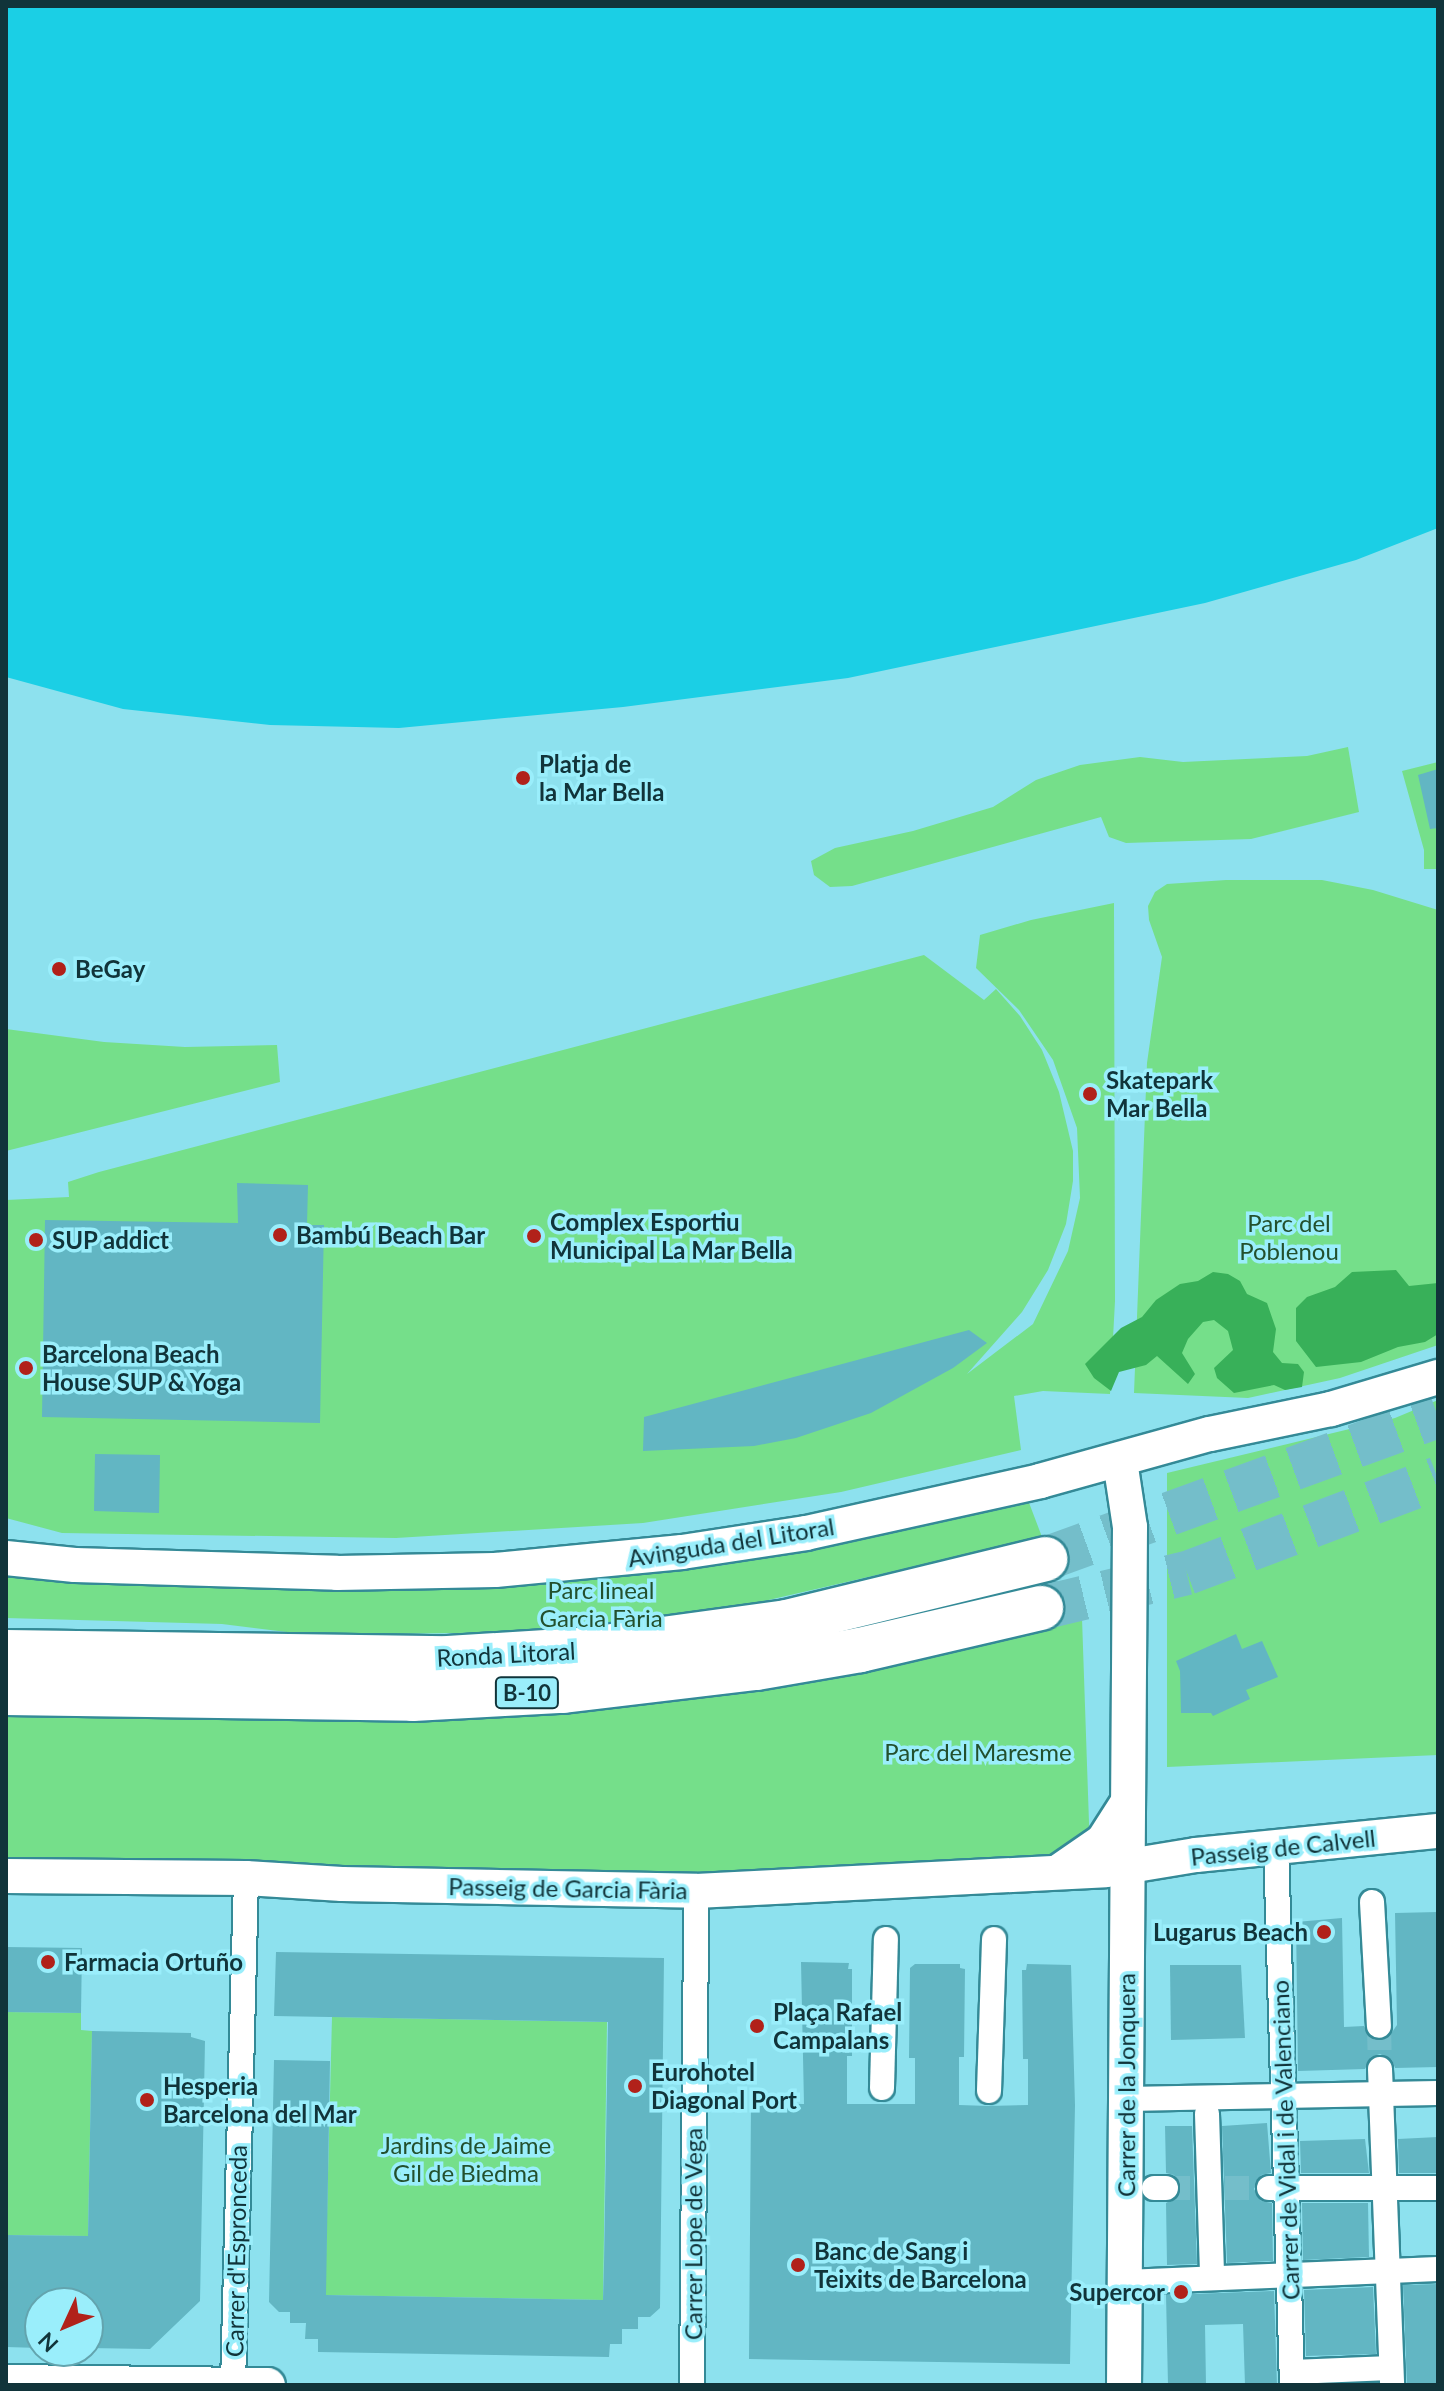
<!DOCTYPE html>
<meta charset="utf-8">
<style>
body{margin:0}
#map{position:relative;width:1444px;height:2391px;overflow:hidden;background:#8de1ee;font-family:Lato,sans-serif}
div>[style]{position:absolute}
.green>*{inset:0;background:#75df8a}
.forest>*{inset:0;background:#38b059}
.water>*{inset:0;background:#1bcfe5}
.building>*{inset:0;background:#62b6c3}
.street-tunnel>*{height:24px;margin-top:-12px;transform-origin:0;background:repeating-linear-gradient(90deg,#74beca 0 24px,transparent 0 36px)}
.highway-tunnel>*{height:44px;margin-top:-22px;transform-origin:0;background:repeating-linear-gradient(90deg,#74beca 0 44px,transparent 0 66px)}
.roads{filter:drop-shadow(2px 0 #348a97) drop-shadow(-2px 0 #348a97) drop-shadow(0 2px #348a97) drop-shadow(0 -2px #348a97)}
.street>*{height:24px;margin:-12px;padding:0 12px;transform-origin:12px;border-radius:12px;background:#fff}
.secondary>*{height:34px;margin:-17px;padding:0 17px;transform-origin:17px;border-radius:17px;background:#fff}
.highway>*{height:44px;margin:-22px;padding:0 22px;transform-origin:22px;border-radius:22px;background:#fff}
.dots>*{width:22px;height:22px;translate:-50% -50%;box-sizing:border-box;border:4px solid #9aeefb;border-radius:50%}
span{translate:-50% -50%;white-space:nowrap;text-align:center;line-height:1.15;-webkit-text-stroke:7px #9aeefb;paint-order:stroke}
.shield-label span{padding:2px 6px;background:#9aeefb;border:2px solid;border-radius:6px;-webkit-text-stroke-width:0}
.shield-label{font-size:22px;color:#11343a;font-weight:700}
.poi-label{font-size:24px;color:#11343a;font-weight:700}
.left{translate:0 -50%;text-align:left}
.right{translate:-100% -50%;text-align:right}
.park-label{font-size:24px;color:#23502d}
.street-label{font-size:24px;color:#11343a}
.frame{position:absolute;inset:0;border:8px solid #11343a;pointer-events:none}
.north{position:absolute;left:24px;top:2287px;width:80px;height:80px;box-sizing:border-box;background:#9aeefb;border:2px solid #63a4ae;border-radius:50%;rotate:226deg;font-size:22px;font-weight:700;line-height:32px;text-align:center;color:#11343a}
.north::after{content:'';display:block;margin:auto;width:28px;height:36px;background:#b1211a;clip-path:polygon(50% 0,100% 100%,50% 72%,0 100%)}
</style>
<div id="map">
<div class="green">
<i style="clip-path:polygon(1348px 747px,1359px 812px,1251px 839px,1126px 843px,1109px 837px,1101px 817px,852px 886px,830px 887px,814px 875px,811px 861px,835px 848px,913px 831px,993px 807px,1036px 780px,1080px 765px,1140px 757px,1183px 762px,1307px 756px)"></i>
<i style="clip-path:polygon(1438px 762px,1438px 869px,1424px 869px,1424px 850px,1402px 771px)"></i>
<i style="clip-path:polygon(1226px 880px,1322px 880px,1373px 890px,1438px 910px,1438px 1345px,1340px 1378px,1248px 1398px,1134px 1393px,1147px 1063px,1162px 957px,1149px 920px,1148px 906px,1155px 892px,1167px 884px)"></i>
<i style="clip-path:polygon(1114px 903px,1115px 1301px,1110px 1394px,1043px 1391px,1014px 1396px,1021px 1450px,841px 1492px,643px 1523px,396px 1538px,62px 1533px,6px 1518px,6px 1200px,69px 1197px,68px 1182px,99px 1172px,924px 955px,984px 1000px,996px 989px,1020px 1016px,1042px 1050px,1059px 1092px,1073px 1151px,1073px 1181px,1066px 1224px,1048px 1270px,1022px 1312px,967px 1374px,1033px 1324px,1068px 1251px,1080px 1198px,1077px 1128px,1053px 1060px,1019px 1010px,976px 968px,980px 935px,1031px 920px)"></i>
<i style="clip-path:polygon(6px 1029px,104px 1042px,185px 1047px,277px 1045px,280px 1082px,6px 1151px)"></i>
<i style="clip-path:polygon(1438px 1400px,1438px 1755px,1167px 1767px,1167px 1473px,1395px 1418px)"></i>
<i style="clip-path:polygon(1028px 1500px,1042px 1537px,725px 1610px,600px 1631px,311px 1635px,222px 1624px,6px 1618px,6px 1574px,39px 1580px,470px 1589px,725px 1565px)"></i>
<i style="clip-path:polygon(1082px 1618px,1090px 1852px,699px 1874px,6px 1863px,6px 1715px,448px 1717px,894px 1664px)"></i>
<i style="clip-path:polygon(6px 2012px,81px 2013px,81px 2030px,92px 2031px,88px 2236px,6px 2235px)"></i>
<i style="clip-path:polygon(332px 2017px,607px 2022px,603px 2300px,325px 2295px)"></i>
</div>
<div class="forest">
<i style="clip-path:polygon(1396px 1270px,1409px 1286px,1438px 1283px,1438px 1334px,1425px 1342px,1398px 1347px,1361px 1362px,1316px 1367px,1296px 1341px,1296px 1308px,1307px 1297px,1335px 1287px,1352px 1272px)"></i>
<i style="clip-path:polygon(1213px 1272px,1228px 1274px,1240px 1281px,1247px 1294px,1267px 1303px,1276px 1329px,1273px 1352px,1282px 1363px,1298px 1364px,1304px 1372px,1302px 1387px,1285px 1390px,1274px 1385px,1234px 1393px,1217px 1378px,1214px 1368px,1233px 1350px,1228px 1331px,1214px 1320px,1203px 1322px,1188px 1339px,1182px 1353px,1195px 1374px,1188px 1384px,1157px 1356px,1146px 1365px,1119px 1372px,1111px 1391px,1094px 1378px,1085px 1364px,1121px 1328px,1142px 1317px,1156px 1300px,1180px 1284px,1198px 1281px)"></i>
</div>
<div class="water">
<i style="clip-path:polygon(6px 6px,1438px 6px,1438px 528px,1356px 560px,1205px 603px,848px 678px,623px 707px,399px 728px,270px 725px,123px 709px,6px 677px)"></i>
</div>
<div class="building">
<i style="clip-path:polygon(1438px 769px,1438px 828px,1430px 829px,1418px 775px)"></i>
<i style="clip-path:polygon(237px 1183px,308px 1185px,307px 1225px,324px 1225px,320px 1423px,42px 1417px,45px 1220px,238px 1223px)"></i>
<i style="clip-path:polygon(969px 1330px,987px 1343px,953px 1368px,871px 1413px,796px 1438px,754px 1446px,643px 1451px,644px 1417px)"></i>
<i style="clip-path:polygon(95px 1454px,160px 1455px,159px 1513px,94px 1511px)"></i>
<i style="clip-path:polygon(1236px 1634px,1242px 1649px,1262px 1641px,1278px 1677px,1246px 1690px,1250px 1699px,1213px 1716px,1211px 1713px,1181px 1713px,1180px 1671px,1176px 1661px)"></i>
<i style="clip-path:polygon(1438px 1912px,1438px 2067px,1395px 2068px,1392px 2060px,1380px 2054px,1371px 2057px,1365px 2069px,1298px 2071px,1296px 1922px,1342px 1918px,1344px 2027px,1364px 2026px,1372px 2039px,1381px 2041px,1388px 2038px,1397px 2025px,1395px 1913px)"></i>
<i style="clip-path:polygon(6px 1947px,82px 1948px,81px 2013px,6px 2012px)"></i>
<i style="clip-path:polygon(276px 1952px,664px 1958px,660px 2308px,650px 2317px,638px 2317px,638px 2329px,622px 2329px,622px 2344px,610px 2344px,609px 2357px,318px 2352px,318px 2339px,305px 2339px,306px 2323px,290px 2323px,290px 2312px,279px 2312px,269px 2302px,274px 2060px,330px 2061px,326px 2295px,603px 2300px,604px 2265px,608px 2022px,274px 2016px)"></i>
<i style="clip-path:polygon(801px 1962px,849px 1963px,848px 1969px,852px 1969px,852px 2056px,847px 2056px,847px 2104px,915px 2104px,915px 2058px,909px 2058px,910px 1968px,915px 1964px,960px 1964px,960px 1968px,965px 1969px,964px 2057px,959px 2057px,959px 2105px,989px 2106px,1028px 2105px,1028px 2059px,1023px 2059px,1022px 1970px,1026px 1970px,1027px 1964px,1071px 1965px,1075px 2105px,1070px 2364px,749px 2359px,751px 2103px,804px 2104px)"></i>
<i style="clip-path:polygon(1170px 1965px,1241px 1965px,1245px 2038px,1171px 2040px)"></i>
<i style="clip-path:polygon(92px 2031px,191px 2033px,191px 2037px,205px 2041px,200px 2301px,150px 2349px,88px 2348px,88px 2303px,40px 2303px,40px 2348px,6px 2347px,6px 2235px,88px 2236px)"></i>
<i style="clip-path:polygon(1267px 2123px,1271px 2173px,1261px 2175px,1254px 2189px,1261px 2201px,1272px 2203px,1273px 2261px,1227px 2263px,1222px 2126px)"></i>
<i style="clip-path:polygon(1165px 2126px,1192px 2126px,1197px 2264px,1167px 2265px,1166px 2203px,1179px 2196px,1181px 2187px,1174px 2175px,1166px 2173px)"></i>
<i style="clip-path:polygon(1438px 2137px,1438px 2173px,1399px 2173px,1398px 2139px)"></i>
<i style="clip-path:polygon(1365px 2139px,1369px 2173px,1301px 2173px,1300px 2141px)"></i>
<i style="clip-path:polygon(1302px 2203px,1368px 2203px,1369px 2257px,1303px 2260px)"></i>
<i style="clip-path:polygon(1438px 2284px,1438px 2385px,1407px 2385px,1403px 2285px)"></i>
<i style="clip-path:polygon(1373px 2287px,1376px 2354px,1306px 2356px,1304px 2290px)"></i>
<i style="clip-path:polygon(1274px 2291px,1277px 2385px,1245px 2385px,1243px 2324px,1205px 2325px,1206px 2385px,1168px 2385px,1166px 2295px)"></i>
</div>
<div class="street-tunnel">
<i style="left:1379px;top:2026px;width:43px;rotate:88.7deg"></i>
<i style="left:1166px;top:2188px;width:31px"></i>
<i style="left:1225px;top:2188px;width:44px"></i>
</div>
<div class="highway-tunnel">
<i style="left:1045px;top:1559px;width:418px;rotate:-20deg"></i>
<i style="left:1041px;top:1608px;width:150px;rotate:-13.5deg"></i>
<i style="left:1187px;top:1573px;width:268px;rotate:-20.7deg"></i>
</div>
<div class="roads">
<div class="street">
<i style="left:1276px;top:1846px;width:539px;rotate:88.3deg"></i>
<i style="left:1372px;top:1902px;width:124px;rotate:86.8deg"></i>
<i style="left:1380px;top:2069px;width:316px;rotate:87.8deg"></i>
<i style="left:882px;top:2088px;width:149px;rotate:-88.5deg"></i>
<i style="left:989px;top:2091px;width:152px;rotate:-88.1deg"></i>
<i style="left:1126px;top:2099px;width:312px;rotate:-1.1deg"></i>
<i style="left:1207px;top:2114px;width:163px;rotate:88.2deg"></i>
<i style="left:1154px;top:2188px;width:12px"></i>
<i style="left:1269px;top:2188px;width:169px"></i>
<i style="left:1125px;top:2282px;width:313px;rotate:-2.4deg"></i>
<i style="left:1292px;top:2372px;width:99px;rotate:-2.3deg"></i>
<i style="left:233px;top:2385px;width:507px;rotate:-88.53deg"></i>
<i style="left:692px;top:2385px;width:494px;rotate:-89.5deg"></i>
</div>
<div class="secondary">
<i style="left:1120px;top:1461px;width:67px;rotate:81.4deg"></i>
<i style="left:1130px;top:1527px;width:858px;rotate:90.4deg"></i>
<i style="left:6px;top:1558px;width:69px;rotate:5.8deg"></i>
<i style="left:75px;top:1565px;width:262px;rotate:1.7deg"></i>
<i style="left:337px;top:1573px;width:158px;rotate:-1.1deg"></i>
<i style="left:495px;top:1570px;width:188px;rotate:-5.5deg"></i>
<i style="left:682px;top:1552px;width:125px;rotate:-8.7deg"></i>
<i style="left:806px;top:1533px;width:240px;rotate:-12.5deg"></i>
<i style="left:1040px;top:1481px;width:176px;rotate:-15.5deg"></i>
<i style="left:1210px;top:1434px;width:124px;rotate:-11.7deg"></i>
<i style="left:1331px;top:1409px;width:112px;rotate:-16.7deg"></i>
<i style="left:1058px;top:1872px;width:55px;rotate:-34.6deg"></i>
<i style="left:1103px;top:1841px;width:43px;rotate:-57.4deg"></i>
<i style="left:6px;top:1876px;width:240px;rotate:0.5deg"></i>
<i style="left:246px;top:1878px;width:96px;rotate:3.6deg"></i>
<i style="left:342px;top:1884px;width:354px;rotate:1.1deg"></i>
<i style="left:696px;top:1891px;width:410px;rotate:-2.9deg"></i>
<i style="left:1105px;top:1870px;width:92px;rotate:-9.4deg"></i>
<i style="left:1196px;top:1855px;width:243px;rotate:-5.7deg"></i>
<i style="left:6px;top:2382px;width:262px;rotate:0.7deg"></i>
</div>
<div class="highway">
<i style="left:6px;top:1652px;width:442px;rotate:0.8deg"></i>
<i style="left:448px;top:1658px;width:142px;rotate:-3.6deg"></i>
<i style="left:590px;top:1649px;width:199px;rotate:-7.8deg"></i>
<i style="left:787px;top:1622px;width:266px;rotate:-13.7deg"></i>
<i style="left:6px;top:1693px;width:407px;rotate:0.8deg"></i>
<i style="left:413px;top:1699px;width:150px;rotate:-3.1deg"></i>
<i style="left:563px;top:1691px;width:194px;rotate:-6.8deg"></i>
<i style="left:756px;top:1668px;width:106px;rotate:-9.8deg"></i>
<i style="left:860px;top:1650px;width:186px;rotate:-13.1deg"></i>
</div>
</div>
<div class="dots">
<i style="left:523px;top:778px;background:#b1211a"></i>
<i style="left:59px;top:969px;background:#b1211a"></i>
<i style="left:1090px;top:1094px;background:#b1211a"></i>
<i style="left:280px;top:1235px;background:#b1211a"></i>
<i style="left:534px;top:1236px;background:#b1211a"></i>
<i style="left:36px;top:1240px;background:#b1211a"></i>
<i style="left:26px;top:1368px;background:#b1211a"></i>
<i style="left:1324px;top:1932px;background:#b1211a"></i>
<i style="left:48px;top:1962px;background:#b1211a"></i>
<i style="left:757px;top:2026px;background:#b1211a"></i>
<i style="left:635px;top:2086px;background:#b1211a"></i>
<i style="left:147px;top:2100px;background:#b1211a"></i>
<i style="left:798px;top:2265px;background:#b1211a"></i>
<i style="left:1181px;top:2292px;background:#b1211a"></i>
</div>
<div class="shield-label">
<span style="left:527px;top:1693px">B-10</span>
</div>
<div class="poi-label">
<span class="left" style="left:539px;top:778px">Platja de<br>la Mar Bella</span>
<span class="left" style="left:75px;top:969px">BeGay</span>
<span class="left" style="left:1106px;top:1094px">Skatepark<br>Mar Bella</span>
<span class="left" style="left:550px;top:1236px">Complex Esportiu<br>Municipal La Mar Bella</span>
<span class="left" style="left:296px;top:1235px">Bambú Beach Bar</span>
<span class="left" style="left:52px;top:1240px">SUP addict</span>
<span class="left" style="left:42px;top:1368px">Barcelona Beach<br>House SUP &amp; Yoga</span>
<span class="right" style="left:1308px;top:1932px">Lugarus Beach</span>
<span class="left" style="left:64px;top:1962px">Farmacia Ortuño</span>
<span class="left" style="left:773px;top:2026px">Plaça Rafael<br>Campalans</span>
<span class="left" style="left:651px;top:2086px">Eurohotel<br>Diagonal Port</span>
<span class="left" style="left:163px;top:2100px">Hesperia<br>Barcelona del Mar</span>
<span class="left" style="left:814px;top:2265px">Banc de Sang i<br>Teixits de Barcelona</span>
<span class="right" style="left:1165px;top:2292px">Supercor</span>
</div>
<div class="park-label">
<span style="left:1289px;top:1237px">Parc del<br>Poblenou</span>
<span style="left:601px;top:1604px">Parc lineal<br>Garcia Fària</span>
<span style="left:978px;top:1752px">Parc del Maresme</span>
<span style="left:466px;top:2159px">Jardins de Jaime<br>Gil de Biedma</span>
</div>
<div class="street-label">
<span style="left:731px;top:1542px;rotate:-9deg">Avinguda del Litoral</span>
<span style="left:506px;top:1654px;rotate:-3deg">Ronda Litoral</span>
<span style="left:1283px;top:1847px;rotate:-6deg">Passeig de Calvell</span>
<span style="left:568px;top:1888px;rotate:1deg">Passeig de Garcia Fària</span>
<span style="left:1126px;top:2085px;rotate:-90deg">Carrer de la Jonquera</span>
<span style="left:1285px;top:2140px;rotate:-92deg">Carrer de Vidal i de Valenciano</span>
<span style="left:693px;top:2234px;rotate:-90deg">Carrer Lope de Vega</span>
<span style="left:236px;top:2251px;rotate:-89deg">Carrer d'Espronceda</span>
</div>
<div class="frame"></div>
<div class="north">N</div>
</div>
